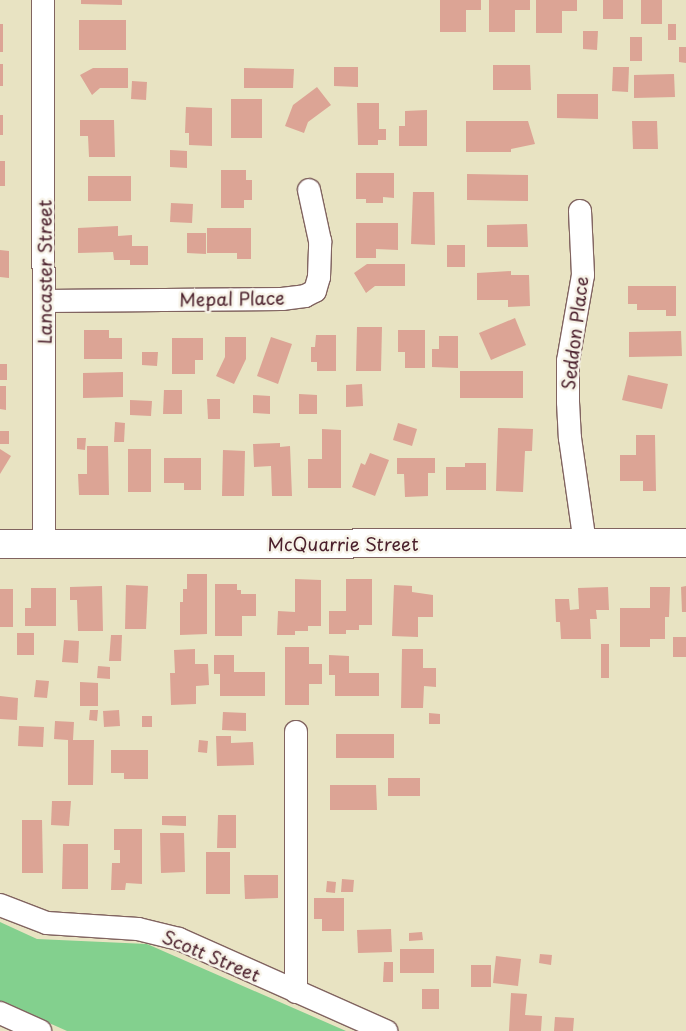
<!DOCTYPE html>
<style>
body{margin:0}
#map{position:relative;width:686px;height:1031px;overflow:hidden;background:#e8e3c2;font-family:"Playpen Sans",sans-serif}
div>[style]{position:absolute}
.green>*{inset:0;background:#83d08e}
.building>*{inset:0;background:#dca495}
.roads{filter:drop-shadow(1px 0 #816460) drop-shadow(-1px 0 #816460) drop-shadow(0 1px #816460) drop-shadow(0 -1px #816460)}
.minor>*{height:22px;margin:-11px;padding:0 11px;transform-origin:11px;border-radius:11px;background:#fff}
.major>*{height:28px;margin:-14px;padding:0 14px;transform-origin:14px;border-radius:14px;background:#fff}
span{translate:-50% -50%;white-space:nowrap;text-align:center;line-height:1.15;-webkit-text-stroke:5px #f7f3e8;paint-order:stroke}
.street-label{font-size:18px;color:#4a1f2b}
</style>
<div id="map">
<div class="green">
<i style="clip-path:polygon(0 922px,37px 939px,147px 944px,346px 1031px,67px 1031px,0 1001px)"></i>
</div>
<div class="building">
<i style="clip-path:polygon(81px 0,122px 0,122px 5px,81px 4px)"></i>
<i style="clip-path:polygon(440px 0,481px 0,481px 10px,466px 10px,466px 32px,440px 32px)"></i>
<i style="clip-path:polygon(489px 0,530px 0,530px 10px,515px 10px,515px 32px,489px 32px)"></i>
<i style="clip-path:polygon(536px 0,577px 0,577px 11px,562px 11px,562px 33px,536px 33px)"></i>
<i style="clip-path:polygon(603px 0,623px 0,623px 19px,603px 19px)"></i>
<i style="clip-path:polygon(641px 0,662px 0,662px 24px,641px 24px)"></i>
<i style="clip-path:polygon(79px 20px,126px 20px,126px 50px,79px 50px)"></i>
<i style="clip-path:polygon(0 24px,3px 24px,3px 52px,0 52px)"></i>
<i style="clip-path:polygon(668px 24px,676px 24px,676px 40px,668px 40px)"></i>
<i style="clip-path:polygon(583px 31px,598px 31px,597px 50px,583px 49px)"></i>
<i style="clip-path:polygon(630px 37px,642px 37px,642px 61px,630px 61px)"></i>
<i style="clip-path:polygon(679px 47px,686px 47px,686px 63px,679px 62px)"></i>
<i style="clip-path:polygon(0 64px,3px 64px,3px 86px,0 86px)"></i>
<i style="clip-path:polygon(493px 65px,530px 65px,531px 90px,493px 90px)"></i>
<i style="clip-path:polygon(334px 67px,358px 67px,358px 87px,334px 86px)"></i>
<i style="clip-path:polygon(613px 67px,629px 67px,628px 92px,612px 91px)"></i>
<i style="clip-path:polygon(93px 68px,128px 68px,128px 88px,100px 88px,92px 95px,80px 75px)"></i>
<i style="clip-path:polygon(244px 68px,294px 69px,293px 88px,244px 88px)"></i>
<i style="clip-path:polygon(674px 74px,675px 97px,634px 98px,634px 75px)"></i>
<i style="clip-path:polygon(132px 81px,147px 82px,146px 100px,131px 99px)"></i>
<i style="clip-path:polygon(317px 87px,331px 105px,308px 122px,304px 133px,285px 126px,293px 105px)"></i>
<i style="clip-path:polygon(557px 94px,598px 94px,598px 119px,557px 118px)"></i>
<i style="clip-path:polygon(231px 99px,262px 99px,262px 138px,231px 138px)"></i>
<i style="clip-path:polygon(357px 103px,379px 103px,379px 129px,386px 129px,386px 140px,378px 140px,378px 145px,358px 145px)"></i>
<i style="clip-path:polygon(186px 107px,212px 108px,212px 146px,189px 145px,189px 133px,185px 133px)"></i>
<i style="clip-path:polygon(427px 110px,427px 146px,399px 146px,399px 126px,405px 126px,405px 111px)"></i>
<i style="clip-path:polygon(0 115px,3px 115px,3px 135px,0 135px)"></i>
<i style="clip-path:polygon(80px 120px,114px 120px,115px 157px,89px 157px,88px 136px,80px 136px)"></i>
<i style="clip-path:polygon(466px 121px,528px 121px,535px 144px,511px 149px,511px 152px,466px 152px)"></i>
<i style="clip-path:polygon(632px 121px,657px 121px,658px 149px,633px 149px)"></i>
<i style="clip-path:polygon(170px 150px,187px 151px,187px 168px,170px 167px)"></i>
<i style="clip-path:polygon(0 161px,5px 161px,5px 186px,0 186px)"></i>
<i style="clip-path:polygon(221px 170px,246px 170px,246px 180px,252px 180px,252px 200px,244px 200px,244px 208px,221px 208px)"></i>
<i style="clip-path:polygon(356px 173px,394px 173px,394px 198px,383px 197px,383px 203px,366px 203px,366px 199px,356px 199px)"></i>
<i style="clip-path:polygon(467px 174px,528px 175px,528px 201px,467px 200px)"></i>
<i style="clip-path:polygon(88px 176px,131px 176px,131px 201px,88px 201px)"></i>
<i style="clip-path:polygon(413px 192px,434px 192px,435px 245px,411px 244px)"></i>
<i style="clip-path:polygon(171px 203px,193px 204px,192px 223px,170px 222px)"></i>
<i style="clip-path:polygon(356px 223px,398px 223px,398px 250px,376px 249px,376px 258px,356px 258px)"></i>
<i style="clip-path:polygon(527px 224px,528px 247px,487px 247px,487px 225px)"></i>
<i style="clip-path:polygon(118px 226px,118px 236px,132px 235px,132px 246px,148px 246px,148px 265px,130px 265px,130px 260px,114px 260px,113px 252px,78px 253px,78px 228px)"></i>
<i style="clip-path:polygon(207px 228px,251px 228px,251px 259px,237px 259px,237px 253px,207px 253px)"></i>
<i style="clip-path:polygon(187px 233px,206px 233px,206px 254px,187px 253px)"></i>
<i style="clip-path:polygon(447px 245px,465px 245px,465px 267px,447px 267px)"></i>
<i style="clip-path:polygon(0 250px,9px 251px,9px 278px,0 277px)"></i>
<i style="clip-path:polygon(367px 264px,405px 264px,405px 286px,375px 286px,366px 293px,354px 273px)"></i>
<i style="clip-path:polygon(511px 271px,511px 275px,529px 275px,530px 306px,508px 307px,508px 300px,477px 300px,477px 273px)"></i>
<i style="clip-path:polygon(628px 286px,676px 286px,676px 316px,666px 316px,666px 310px,637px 310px,637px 304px,628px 304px)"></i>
<i style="clip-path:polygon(515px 318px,526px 345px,491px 360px,479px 333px)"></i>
<i style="clip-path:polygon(357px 327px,382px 327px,381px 371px,356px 371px)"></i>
<i style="clip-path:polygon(84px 330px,109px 330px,109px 338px,122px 338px,122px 359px,84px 359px)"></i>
<i style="clip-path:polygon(398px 330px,425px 330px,425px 368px,405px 368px,405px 352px,398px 352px)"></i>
<i style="clip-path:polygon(681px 331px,682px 356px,629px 357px,629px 332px)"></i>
<i style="clip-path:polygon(316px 335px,336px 335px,336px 371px,317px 371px,317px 362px,311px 362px,311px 347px,315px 347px)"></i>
<i style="clip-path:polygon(439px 336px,458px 336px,458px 368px,432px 367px,432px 349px,439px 349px)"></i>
<i style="clip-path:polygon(225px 337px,246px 337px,246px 359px,234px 384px,216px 376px,225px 357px)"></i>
<i style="clip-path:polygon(271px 337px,292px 344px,278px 384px,257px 376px)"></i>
<i style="clip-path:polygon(172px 338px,203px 338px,203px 360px,195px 360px,195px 374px,172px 374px)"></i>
<i style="clip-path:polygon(142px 352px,158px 352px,157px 366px,142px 365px)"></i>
<i style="clip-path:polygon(0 364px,7px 364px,7px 380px,0 380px)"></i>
<i style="clip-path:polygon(460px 371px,523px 371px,523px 398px,460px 398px)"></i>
<i style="clip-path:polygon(123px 372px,123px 397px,83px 398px,83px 373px)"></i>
<i style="clip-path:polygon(628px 375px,668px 384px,662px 409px,622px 400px)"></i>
<i style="clip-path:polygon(362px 384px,363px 406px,346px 407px,346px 385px)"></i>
<i style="clip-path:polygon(0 386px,6px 386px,6px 410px,0 409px)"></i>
<i style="clip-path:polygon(164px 390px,182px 390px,182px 414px,163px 414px)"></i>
<i style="clip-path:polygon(299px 394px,317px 395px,317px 414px,299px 414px)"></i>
<i style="clip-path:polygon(253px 395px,270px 396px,270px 414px,253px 413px)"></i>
<i style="clip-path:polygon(207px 399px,220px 399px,220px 419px,208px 419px)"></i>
<i style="clip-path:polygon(130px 400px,152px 401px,151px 416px,130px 415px)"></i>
<i style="clip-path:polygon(115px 422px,125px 423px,124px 442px,114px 442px)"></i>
<i style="clip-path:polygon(398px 423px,417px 429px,412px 446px,393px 440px)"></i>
<i style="clip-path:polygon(498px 428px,533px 429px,532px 451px,525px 451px,523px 492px,496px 491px)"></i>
<i style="clip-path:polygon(322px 429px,341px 430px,341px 488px,308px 488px,308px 459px,322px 459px)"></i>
<i style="clip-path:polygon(0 431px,9px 431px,9px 444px,0 444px)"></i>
<i style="clip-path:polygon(636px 435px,655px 435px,656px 491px,643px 491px,643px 481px,620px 481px,620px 455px,636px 455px)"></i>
<i style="clip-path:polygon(77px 438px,86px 438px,85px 450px,77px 449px)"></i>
<i style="clip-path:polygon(280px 443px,280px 447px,290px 446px,292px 496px,272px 496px,271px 466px,254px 467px,253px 444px)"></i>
<i style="clip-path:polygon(87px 446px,108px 446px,109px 495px,79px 495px,78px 474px,87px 474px)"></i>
<i style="clip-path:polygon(0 449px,11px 456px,0 474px)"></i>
<i style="clip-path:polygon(128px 449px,151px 449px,151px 492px,128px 492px)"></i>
<i style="clip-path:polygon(223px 450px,245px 451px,244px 496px,222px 496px)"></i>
<i style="clip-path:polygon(370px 453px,389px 460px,375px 496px,352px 487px,361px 463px,365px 465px)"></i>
<i style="clip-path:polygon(164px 458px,201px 458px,201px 490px,184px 490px,184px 483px,164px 483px)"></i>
<i style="clip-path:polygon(397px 458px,435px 458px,435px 473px,428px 473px,428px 496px,405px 497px,404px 474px,397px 474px)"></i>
<i style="clip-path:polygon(465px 463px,486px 463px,486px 490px,446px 490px,446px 467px,465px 467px)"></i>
<i style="clip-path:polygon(187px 574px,207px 574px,207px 634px,180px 635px,180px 602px,183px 602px,183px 589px,187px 589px)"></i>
<i style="clip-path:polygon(295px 579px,321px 580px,321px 626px,308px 626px,308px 631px,295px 631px,295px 635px,277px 635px,278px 611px,295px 612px)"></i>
<i style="clip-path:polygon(346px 579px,372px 579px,372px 625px,359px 625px,359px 630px,346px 630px,346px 634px,329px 634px,329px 611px,346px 611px)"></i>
<i style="clip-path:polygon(215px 584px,237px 584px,237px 590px,241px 590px,241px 594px,256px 594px,256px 616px,242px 616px,242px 636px,215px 636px)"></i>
<i style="clip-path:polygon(126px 585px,148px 586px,146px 629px,125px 629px)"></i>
<i style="clip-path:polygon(394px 585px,412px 586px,412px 592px,433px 595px,433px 617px,418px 617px,418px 637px,392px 636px)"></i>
<i style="clip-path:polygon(102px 586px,103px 631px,78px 631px,77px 600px,70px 600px,70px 587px)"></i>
<i style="clip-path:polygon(686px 586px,686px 612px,682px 612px,681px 587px)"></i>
<i style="clip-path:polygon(608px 587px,609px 610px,596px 610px,597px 619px,590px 619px,591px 639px,561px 639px,560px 622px,556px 622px,555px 599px,569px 599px,570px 610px,579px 609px,578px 588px)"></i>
<i style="clip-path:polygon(650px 587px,670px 587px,669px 617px,665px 617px,665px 639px,650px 639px,650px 647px,620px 647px,620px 608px,650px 608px)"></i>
<i style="clip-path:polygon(31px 588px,56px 588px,56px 626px,25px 626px,25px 608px,31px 608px)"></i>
<i style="clip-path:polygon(0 589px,13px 589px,13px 627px,0 627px)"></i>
<i style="clip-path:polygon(17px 633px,34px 633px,34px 655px,17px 655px)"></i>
<i style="clip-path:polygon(111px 635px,122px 635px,121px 661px,109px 661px)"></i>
<i style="clip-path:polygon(673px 637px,686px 637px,686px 657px,673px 657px)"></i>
<i style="clip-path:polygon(64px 640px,79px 641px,78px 663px,62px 662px)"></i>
<i style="clip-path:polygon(601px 644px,609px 644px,609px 678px,601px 678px)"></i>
<i style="clip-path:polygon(285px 647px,309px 647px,309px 664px,322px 664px,322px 684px,309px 684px,309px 705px,285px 705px)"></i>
<i style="clip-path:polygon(195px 649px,195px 664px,208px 664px,209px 685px,196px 686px,196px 704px,171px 705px,170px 673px,175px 673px,174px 650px)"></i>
<i style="clip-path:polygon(402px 649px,423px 649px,423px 668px,436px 668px,436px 687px,424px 686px,423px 708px,401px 708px)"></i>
<i style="clip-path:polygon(214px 655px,234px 655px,234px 672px,265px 672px,265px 696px,220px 696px,220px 674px,214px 674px)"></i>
<i style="clip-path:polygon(329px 655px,349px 656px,349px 673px,379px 673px,379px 696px,335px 696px,335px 675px,329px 675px)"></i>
<i style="clip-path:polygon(98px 666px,110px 667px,110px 679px,97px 678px)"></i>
<i style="clip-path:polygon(36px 680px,49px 681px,47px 698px,34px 697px)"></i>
<i style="clip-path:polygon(80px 682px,98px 683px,98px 706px,80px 706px)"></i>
<i style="clip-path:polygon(0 696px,18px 698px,17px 720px,0 719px)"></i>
<i style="clip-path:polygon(90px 710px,98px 710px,97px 721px,89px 720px)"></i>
<i style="clip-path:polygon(119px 710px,120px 726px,104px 727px,103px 711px)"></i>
<i style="clip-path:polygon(223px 712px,246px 713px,246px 731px,222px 730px)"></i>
<i style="clip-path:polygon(429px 713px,440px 714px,440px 724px,429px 724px)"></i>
<i style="clip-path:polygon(142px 716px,152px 716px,152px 727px,142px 727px)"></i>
<i style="clip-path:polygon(55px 721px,74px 722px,73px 740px,94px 740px,93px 785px,68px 785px,68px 740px,54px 739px)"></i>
<i style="clip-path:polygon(19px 726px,44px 727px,43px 747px,18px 746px)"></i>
<i style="clip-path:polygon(336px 734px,394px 734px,394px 758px,336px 758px)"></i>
<i style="clip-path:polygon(216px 736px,231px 736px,231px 743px,253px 742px,254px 765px,217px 766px)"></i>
<i style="clip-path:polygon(199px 740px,208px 741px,207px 753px,198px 752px)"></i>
<i style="clip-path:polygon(111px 750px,148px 750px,148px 779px,124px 779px,124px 773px,111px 773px)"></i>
<i style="clip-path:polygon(388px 778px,420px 778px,420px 796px,388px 796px)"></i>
<i style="clip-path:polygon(330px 785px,376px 785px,377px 810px,330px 810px)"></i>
<i style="clip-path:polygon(52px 801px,71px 801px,69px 826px,51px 825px)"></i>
<i style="clip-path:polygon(218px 815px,236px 815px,236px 848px,217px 848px)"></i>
<i style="clip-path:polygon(162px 816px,186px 816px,186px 826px,162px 825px)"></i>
<i style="clip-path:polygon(22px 820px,42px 820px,43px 873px,22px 873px)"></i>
<i style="clip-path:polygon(114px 829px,142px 829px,142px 884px,126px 883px,125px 890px,111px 890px,112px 863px,120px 863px,120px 850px,114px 850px)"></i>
<i style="clip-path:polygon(160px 833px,184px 833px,185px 872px,161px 873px)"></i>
<i style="clip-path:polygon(63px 844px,88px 844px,88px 889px,62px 889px)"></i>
<i style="clip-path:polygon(206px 852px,230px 852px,230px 894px,206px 894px)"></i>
<i style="clip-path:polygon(244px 875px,278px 875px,278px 898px,245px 899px)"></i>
<i style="clip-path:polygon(342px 879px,354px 880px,353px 892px,341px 892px)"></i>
<i style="clip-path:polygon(327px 881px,336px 882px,335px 893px,326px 892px)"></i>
<i style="clip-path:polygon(314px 898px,344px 898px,344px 931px,322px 931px,322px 919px,314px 919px)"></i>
<i style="clip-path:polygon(391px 929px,392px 952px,358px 953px,357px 930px)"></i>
<i style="clip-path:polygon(422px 932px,423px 940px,409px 941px,409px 933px)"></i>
<i style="clip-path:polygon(400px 949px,434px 949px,434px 973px,400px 973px)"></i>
<i style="clip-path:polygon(540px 954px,552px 955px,551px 965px,539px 963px)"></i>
<i style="clip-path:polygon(496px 956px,521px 959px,518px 986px,493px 983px)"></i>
<i style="clip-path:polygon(384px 962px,393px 962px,393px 982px,383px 982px)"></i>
<i style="clip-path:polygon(471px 965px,491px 965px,491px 987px,471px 987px)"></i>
<i style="clip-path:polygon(422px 989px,439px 989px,439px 1009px,422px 1009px)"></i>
<i style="clip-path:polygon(511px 993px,527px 994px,525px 1015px,542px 1016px,541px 1031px,509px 1031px)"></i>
<i style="clip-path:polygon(555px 1017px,574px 1018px,573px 1031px,554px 1031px)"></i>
</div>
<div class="roads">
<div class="minor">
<i style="left:43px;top:0;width:544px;rotate:89.89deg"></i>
<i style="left:580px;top:211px;width:64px;rotate:87.3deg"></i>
<i style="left:583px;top:275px;width:87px;rotate:99.9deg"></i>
<i style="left:568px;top:361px;width:41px;rotate:90deg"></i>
<i style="left:568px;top:402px;width:36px;rotate:87deg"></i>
<i style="left:570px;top:438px;width:107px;rotate:81.9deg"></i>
<i style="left:45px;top:301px;width:237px;rotate:-0.5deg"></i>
<i style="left:282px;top:299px;width:23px;rotate:-7deg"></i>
<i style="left:305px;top:296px;width:11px;rotate:-27deg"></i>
<i style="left:315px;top:291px;width:15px;rotate:-74deg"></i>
<i style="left:319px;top:277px;width:36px;rotate:-88deg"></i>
<i style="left:320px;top:241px;width:52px;rotate:-102.2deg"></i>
<i style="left:0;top:905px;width:50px;rotate:21deg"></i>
<i style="left:47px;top:923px;width:91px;rotate:3.8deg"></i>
<i style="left:138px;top:929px;width:42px;rotate:13.7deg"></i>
<i style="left:179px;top:939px;width:227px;rotate:24deg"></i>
<i style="left:296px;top:992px;width:260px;rotate:-90deg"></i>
<i style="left:0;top:1013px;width:44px;rotate:24.2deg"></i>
</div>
<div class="major">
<i style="left:0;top:544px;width:686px;rotate:-0.08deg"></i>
</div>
</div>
<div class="street-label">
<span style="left:45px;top:272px;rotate:-90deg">Lancaster Street</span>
<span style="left:232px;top:299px;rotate:-1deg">Mepal Place</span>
<span style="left:575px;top:333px;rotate:-83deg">Seddon Place</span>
<span style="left:343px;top:544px">McQuarrie Street</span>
<span style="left:211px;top:956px;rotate:23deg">Scott Street</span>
</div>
</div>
